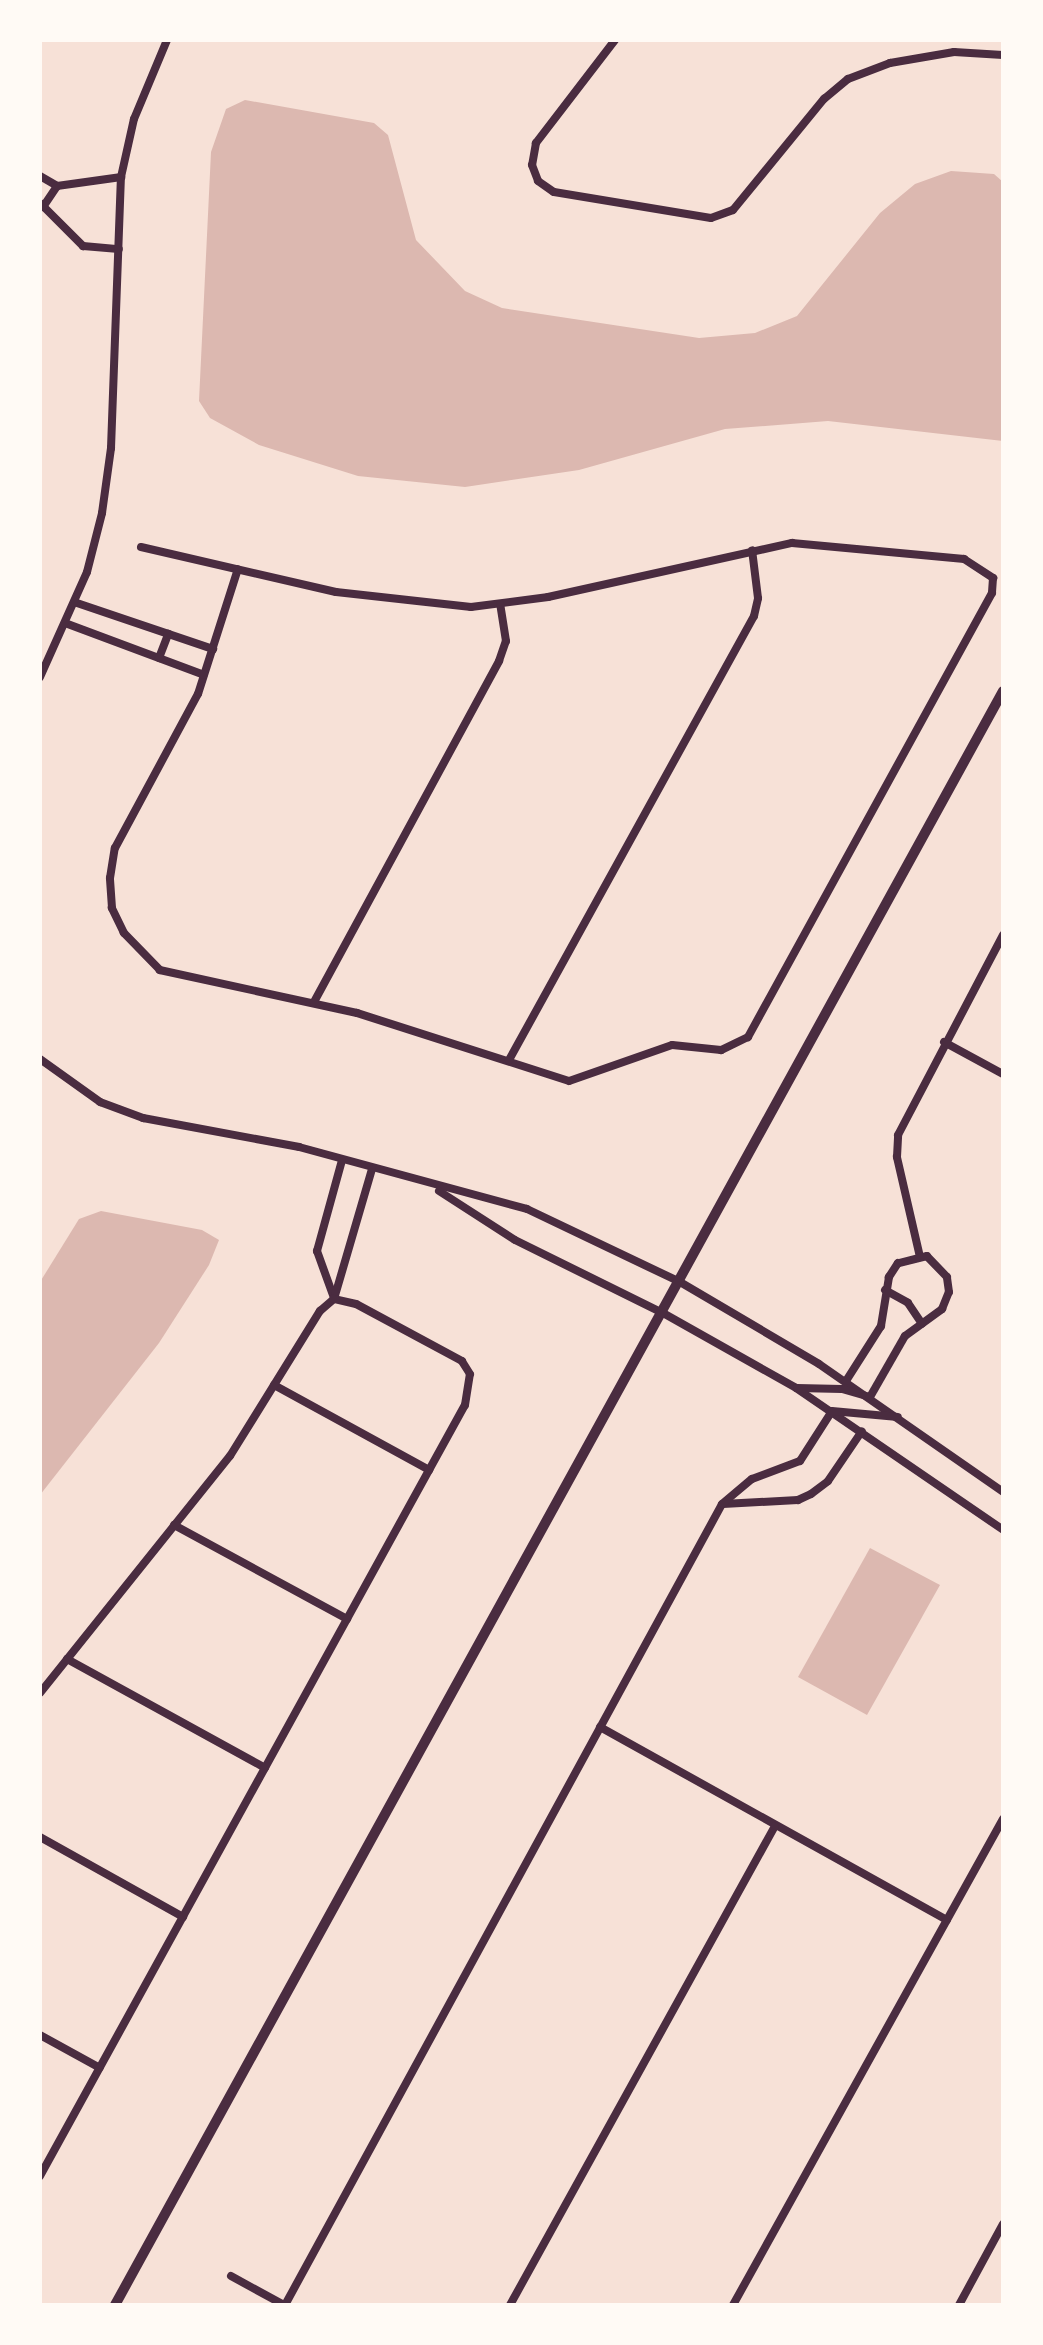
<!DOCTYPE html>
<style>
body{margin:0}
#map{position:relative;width:1043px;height:2345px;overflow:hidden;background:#f7e1d7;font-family:"Fira Sans Condensed",sans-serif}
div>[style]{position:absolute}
.water>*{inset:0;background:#dcb8b0}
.minor>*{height:8px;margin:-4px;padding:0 4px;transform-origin:4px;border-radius:4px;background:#4a2c40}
.tertiary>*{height:10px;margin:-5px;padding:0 5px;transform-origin:5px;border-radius:5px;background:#4a2c40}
span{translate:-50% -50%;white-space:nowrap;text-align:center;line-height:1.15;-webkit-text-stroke:8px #fffaf5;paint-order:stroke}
.frame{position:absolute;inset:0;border:42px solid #fffaf5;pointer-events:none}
</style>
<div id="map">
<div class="water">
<i style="clip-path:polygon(245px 100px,374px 123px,388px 135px,416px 240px,465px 291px,502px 308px,699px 338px,755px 333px,797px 316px,880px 213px,915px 184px,951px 171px,994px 174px,1003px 182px,1003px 441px,828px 421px,725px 429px,579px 470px,465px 487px,358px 476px,259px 445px,210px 418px,199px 401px,211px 152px,226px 109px)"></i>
<i style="clip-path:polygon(101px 1211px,202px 1230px,219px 1240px,209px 1265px,159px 1343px,40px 1495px,40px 1282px,79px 1219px)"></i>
<i style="clip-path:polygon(870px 1548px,940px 1585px,867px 1715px,798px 1677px)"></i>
</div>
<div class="minor">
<i style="left:615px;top:40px;width:130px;rotate:127.5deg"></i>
<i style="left:536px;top:143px;width:22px;rotate:100deg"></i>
<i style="left:532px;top:165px;width:17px;rotate:69deg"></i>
<i style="left:538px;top:181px;width:19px;rotate:35deg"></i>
<i style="left:554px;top:192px;width:159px;rotate:9.4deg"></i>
<i style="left:711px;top:218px;width:23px;rotate:-20deg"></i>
<i style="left:733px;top:210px;width:144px;rotate:-50.7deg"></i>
<i style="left:824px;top:99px;width:31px;rotate:-40deg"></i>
<i style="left:848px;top:79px;width:45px;rotate:-20.9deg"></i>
<i style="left:890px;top:63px;width:65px;rotate:-9.8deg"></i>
<i style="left:954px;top:52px;width:49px;rotate:3.5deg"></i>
<i style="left:40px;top:176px;width:20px;rotate:30deg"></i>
<i style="left:57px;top:186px;width:65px;rotate:-8deg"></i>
<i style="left:40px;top:203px;width:61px;rotate:45deg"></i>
<i style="left:83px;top:246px;width:36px;rotate:5deg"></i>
<i style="left:43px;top:207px;width:25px;rotate:-56deg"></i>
<i style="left:141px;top:547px;width:200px;rotate:13deg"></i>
<i style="left:336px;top:592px;width:136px;rotate:6.3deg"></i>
<i style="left:471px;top:607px;width:78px;rotate:-7.4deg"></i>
<i style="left:548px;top:597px;width:250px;rotate:-12.5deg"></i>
<i style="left:792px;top:543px;width:173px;rotate:5.3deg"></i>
<i style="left:964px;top:559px;width:35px;rotate:33deg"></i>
<i style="left:993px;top:578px;width:15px;rotate:94deg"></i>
<i style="left:992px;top:593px;width:507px;rotate:118.79deg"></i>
<i style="left:748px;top:1037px;width:30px;rotate:154deg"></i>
<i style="left:721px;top:1050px;width:49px;rotate:-174.2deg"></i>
<i style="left:672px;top:1045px;width:109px;rotate:160.7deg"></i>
<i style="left:569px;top:1081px;width:223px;rotate:-162.2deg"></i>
<i style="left:357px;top:1013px;width:202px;rotate:-167.7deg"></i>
<i style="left:160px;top:970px;width:52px;rotate:-134.2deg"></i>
<i style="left:124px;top:933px;width:28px;rotate:-116deg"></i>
<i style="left:112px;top:908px;width:30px;rotate:-94deg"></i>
<i style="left:110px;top:878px;width:30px;rotate:-81deg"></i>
<i style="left:115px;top:848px;width:175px;rotate:-61.7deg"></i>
<i style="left:198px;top:694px;width:131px;rotate:-72.3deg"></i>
<i style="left:74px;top:602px;width:147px;rotate:18.7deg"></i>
<i style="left:65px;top:623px;width:148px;rotate:20.5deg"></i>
<i style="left:159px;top:658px;width:26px;rotate:-69deg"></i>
<i style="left:40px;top:677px;width:115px;rotate:-65.9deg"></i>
<i style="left:87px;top:572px;width:61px;rotate:-75.7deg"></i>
<i style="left:102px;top:513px;width:66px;rotate:-82.1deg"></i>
<i style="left:111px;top:448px;width:271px;rotate:-87.9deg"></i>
<i style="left:121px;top:177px;width:59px;rotate:-77.4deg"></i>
<i style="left:134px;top:119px;width:86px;rotate:-67.3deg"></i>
<i style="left:314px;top:1002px;width:388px;rotate:-61.5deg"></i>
<i style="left:499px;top:661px;width:21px;rotate:-71deg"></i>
<i style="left:506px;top:641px;width:37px;rotate:-99deg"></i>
<i style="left:944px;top:1042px;width:67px;rotate:28.5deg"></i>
<i style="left:40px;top:1059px;width:74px;rotate:35.6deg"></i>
<i style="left:100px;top:1102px;width:46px;rotate:20.4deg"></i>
<i style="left:143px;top:1118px;width:159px;rotate:10.5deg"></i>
<i style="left:299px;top:1147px;width:236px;rotate:15.2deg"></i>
<i style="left:527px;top:1209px;width:170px;rotate:25.5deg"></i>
<i style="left:680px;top:1282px;width:161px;rotate:30.5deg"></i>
<i style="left:819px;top:1364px;width:224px;rotate:34.8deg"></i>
<i style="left:509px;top:1060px;width:507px;rotate:-61.11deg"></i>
<i style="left:754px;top:616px;width:18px;rotate:-77deg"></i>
<i style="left:758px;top:598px;width:48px;rotate:-97.1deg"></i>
<i style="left:439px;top:1191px;width:90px;rotate:32.8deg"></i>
<i style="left:515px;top:1240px;width:165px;rotate:26.3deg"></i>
<i style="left:663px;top:1313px;width:153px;rotate:29.4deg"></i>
<i style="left:796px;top:1388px;width:251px;rotate:34.4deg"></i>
<i style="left:920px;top:1257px;width:103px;rotate:-103deg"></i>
<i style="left:897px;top:1157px;width:22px;rotate:-87deg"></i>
<i style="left:898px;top:1135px;width:226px;rotate:-62.3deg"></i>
<i style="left:885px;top:1290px;width:26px;rotate:29deg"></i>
<i style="left:908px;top:1303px;width:25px;rotate:56deg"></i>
<i style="left:334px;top:1298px;width:50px;rotate:-109.9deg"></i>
<i style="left:317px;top:1251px;width:94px;rotate:-74.6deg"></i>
<i style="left:274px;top:1385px;width:177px;rotate:28.7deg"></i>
<i style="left:797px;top:1388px;width:45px;rotate:1.3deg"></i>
<i style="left:842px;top:1389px;width:29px;rotate:16deg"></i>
<i style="left:870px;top:1397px;width:70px;rotate:-60.2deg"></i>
<i style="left:905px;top:1336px;width:46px;rotate:-36.1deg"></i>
<i style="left:942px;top:1309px;width:18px;rotate:-68deg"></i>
<i style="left:949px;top:1292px;width:15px;rotate:-98deg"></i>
<i style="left:947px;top:1277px;width:29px;rotate:-134deg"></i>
<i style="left:927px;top:1256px;width:30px;rotate:166deg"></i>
<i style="left:898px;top:1263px;width:17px;rotate:123deg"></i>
<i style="left:889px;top:1277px;width:50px;rotate:99.3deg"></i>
<i style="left:881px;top:1326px;width:65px;rotate:122.5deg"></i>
<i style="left:723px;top:1504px;width:75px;rotate:-3.1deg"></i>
<i style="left:798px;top:1500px;width:14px;rotate:-25deg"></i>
<i style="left:811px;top:1494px;width:21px;rotate:-37deg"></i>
<i style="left:828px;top:1481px;width:60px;rotate:-55.8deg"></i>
<i style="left:174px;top:1525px;width:197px;rotate:28.5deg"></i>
<i style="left:67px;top:1659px;width:226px;rotate:28.8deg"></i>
<i style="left:40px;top:1693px;width:304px;rotate:-51.3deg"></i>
<i style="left:230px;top:1456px;width:171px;rotate:-58.2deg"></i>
<i style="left:320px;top:1311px;width:18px;rotate:-41deg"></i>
<i style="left:334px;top:1299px;width:135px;rotate:-73.7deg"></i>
<i style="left:600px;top:1727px;width:397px;rotate:29.1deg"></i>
<i style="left:40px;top:1837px;width:164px;rotate:29.2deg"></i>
<i style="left:40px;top:2035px;width:68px;rotate:28.8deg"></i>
<i style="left:40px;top:2176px;width:880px;rotate:-61.14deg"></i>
<i style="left:465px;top:1405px;width:31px;rotate:-81deg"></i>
<i style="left:470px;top:1374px;width:15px;rotate:-122deg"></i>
<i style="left:462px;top:1361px;width:120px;rotate:-151.7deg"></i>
<i style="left:356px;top:1304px;width:23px;rotate:-167deg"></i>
<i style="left:231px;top:2276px;width:60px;rotate:28.7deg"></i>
<i style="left:285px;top:2305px;width:912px;rotate:-61.38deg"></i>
<i style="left:722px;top:1504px;width:39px;rotate:-40deg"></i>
<i style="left:752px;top:1479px;width:51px;rotate:-20.6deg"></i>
<i style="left:800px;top:1461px;width:59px;rotate:-57.4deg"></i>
<i style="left:832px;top:1411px;width:66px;rotate:5.2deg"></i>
<i style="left:510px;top:2305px;width:547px;rotate:-61.05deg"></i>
<i style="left:733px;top:2305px;width:556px;rotate:-60.95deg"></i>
<i style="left:959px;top:2305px;width:92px;rotate:-61.5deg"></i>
</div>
<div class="tertiary">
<i style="left:115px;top:2305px;width:1842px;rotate:-61.18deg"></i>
</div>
<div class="frame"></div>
</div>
